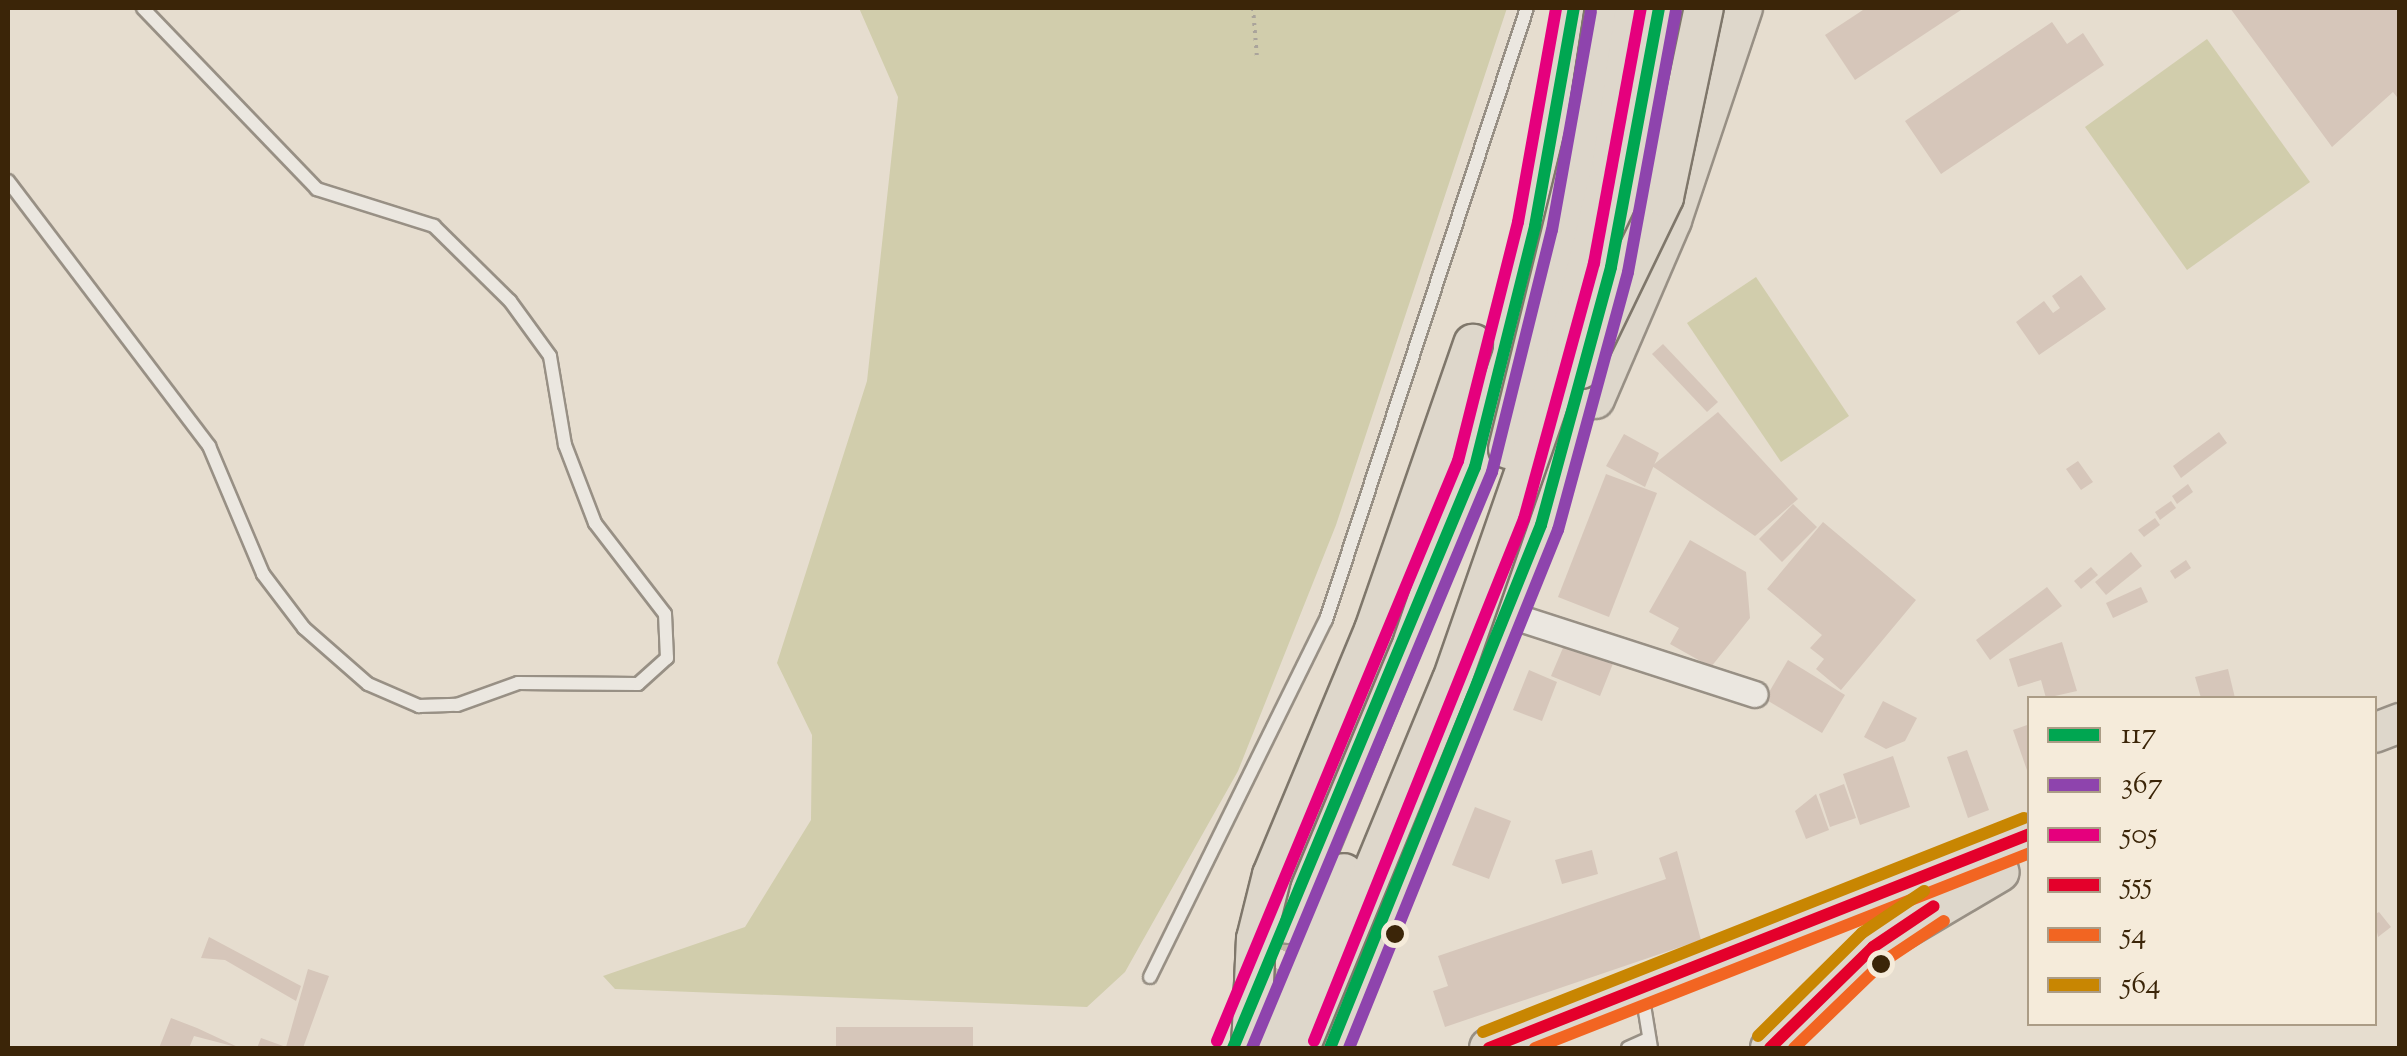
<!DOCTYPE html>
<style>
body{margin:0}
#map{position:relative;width:2407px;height:1056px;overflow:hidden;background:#e6ddcf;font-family:"Sorts Mill Goudy",serif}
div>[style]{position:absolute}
.green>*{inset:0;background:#d1cdac}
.building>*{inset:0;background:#d6c6ba}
.primary-tunnel>*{height:38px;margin-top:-19px;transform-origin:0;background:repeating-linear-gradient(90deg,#c4b8a7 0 38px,transparent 0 57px)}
.path>*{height:4px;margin-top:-2px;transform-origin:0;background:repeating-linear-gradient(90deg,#aaa49b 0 2.5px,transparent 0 7.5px)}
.roads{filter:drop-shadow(2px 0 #989085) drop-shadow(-2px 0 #989085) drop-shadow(0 2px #989085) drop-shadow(0 -2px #989085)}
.service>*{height:12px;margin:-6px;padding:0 6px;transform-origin:6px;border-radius:6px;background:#ebe7e0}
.minor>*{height:25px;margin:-12.5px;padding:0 12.5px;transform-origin:12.5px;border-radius:12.5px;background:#ebe7e0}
.primary>*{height:38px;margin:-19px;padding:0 19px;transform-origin:19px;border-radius:19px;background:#ded7cb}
.bridges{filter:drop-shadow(2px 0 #7f776b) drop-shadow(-2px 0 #7f776b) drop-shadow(0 2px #7f776b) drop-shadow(0 -2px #7f776b)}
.primary-bridge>*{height:38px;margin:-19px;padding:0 19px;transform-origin:19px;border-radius:19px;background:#ded7cb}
.bus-1>*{height:12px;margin:-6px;padding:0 6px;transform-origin:6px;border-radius:6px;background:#00a651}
.bus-2>*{height:12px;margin:-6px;padding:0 6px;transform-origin:6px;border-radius:6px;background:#8e44ad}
.bus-3>*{height:12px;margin:-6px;padding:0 6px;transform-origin:6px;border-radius:6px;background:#e5007d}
.bus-4>*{height:12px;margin:-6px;padding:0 6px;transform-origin:6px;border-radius:6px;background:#e4002b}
.bus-5>*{height:12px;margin:-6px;padding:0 6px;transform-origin:6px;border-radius:6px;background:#f26522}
.bus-6>*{height:12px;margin:-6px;padding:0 6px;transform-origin:6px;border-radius:6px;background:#c88602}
.dots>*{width:28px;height:28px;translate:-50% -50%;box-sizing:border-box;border:5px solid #f5ebda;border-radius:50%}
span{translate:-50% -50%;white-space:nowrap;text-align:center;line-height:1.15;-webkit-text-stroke:8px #f5ebda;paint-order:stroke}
.frame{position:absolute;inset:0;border:10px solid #3b2508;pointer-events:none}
.legend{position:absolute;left:2027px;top:696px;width:350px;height:330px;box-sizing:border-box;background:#f5ebda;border:2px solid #ab9c86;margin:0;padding:12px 18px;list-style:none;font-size:30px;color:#3b2508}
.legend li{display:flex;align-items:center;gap:20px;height:50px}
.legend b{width:50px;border:2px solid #ab9c86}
</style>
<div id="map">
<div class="green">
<i style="clip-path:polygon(859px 8px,1507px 8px,1336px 525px,1238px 771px,1125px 972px,1087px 1007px,615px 989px,603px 976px,745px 927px,811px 820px,812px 735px,777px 663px,867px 381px,898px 97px)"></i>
<i style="clip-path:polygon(2207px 39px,2310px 182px,2187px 270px,2085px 127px)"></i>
<i style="clip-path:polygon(1756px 277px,1849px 416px,1781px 462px,1687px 323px)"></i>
</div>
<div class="building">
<i style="clip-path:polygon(1866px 8px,1964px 8px,1855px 80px,1825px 35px)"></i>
<i style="clip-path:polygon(2230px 8px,2400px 8px,2400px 101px,2393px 92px,2332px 147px)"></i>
<i style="clip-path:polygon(2052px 22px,2067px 44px,2083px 33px,2104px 65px,1941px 174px,1905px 121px)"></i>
<i style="clip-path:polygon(2081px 275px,2106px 309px,2039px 355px,2016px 322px,2044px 301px,2053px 313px,2060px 308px,2052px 296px)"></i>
<i style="clip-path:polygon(1663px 344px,1718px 402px,1707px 412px,1652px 354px)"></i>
<i style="clip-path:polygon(1718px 412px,1798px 499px,1755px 536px,1652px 466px)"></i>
<i style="clip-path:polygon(2219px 432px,2227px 443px,2181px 478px,2173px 466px)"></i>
<i style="clip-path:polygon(1624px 434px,1659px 453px,1645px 487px,1606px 466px)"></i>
<i style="clip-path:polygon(2078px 461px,2093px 482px,2081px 490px,2066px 469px)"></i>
<i style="clip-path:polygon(1606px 474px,1657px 493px,1609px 617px,1558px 597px)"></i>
<i style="clip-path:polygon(2188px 484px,2193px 492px,2177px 504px,2172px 496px)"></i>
<i style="clip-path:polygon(2171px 501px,2176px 508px,2160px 520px,2155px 512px)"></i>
<i style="clip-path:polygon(1793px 504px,1817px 527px,1782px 562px,1759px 539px)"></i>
<i style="clip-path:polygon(2155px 518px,2160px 525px,2144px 537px,2138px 530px)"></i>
<i style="clip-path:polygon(1823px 522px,1916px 600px,1841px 690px,1816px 669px,1824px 659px,1810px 648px,1822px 635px,1767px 589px)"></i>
<i style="clip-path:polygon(1690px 540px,1746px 572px,1750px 618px,1711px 667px,1670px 644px,1679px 628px,1649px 612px)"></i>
<i style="clip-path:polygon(2131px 552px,2142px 566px,2106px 595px,2095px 582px)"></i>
<i style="clip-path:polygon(2186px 560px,2191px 568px,2175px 579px,2170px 571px)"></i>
<i style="clip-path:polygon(2091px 567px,2098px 575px,2081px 589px,2074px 581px)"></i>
<i style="clip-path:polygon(2047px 587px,2062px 606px,1990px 660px,1976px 640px)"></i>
<i style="clip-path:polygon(2141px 587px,2148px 602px,2113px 618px,2106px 603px)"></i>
<i style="clip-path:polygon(1568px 636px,1616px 656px,1600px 696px,1551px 676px)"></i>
<i style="clip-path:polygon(2062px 642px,2077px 691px,2046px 698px,2041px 680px,2018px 687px,2009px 659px)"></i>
<i style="clip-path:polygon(1788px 660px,1845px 695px,1822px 733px,1765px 699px)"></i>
<i style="clip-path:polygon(2228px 669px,2235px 698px,2201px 698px,2195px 677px)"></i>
<i style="clip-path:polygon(1529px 670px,1557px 682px,1542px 721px,1513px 710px)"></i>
<i style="clip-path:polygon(1883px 701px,1917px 718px,1905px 741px,1886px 749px,1864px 737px)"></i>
<i style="clip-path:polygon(2030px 724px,2030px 776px,2029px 776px,2013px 730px)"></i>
<i style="clip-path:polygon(1967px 750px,1989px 810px,1968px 818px,1947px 757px)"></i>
<i style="clip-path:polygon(1893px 756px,1910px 807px,1860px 825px,1843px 774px)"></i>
<i style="clip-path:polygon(1844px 784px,1856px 818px,1830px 827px,1819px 794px)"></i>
<i style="clip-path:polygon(1816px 794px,1829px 830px,1806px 839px,1795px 811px)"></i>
<i style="clip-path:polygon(1475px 807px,1511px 821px,1489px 879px,1452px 865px)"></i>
<i style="clip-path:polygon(1592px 850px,1598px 874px,1562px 884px,1555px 860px)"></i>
<i style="clip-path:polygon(1677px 851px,1701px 940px,1445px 1027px,1433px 991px,1448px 986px,1438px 956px,1666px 879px,1659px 858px)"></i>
<i style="clip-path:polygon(2379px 912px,2391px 927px,2378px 937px,2374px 915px)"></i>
<i style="clip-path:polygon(209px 937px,301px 986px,296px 1001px,225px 960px,201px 958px)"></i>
<i style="clip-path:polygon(308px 969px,329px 976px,303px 1048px,257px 1048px,261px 1038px,286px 1047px)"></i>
<i style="clip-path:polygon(171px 1018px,197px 1028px,240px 1048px,194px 1036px,189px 1048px,159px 1048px)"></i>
<i style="clip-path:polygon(836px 1027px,973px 1027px,973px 1048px,836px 1048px)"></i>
</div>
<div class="primary-tunnel">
<i style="left:1254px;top:1000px;width:83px;rotate:-65.9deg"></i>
</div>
<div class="path">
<i style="left:1253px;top:8px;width:50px;rotate:85.4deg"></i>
</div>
<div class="roads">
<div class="service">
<i style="left:8px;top:181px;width:333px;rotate:52.8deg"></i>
<i style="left:209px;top:446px;width:139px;rotate:67.1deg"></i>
<i style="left:263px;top:574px;width:68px;rotate:52.8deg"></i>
<i style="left:304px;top:628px;width:85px;rotate:41.2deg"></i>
<i style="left:368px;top:684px;width:56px;rotate:23.3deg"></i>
<i style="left:419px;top:706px;width:38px;rotate:-2deg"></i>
<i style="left:457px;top:705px;width:65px;rotate:-19.8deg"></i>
<i style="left:518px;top:683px;width:120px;rotate:0.5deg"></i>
<i style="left:638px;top:684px;width:39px;rotate:-42deg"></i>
<i style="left:667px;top:658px;width:44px;rotate:-92.6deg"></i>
<i style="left:665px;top:614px;width:115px;rotate:-127.6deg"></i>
<i style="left:595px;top:523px;width:84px;rotate:-111deg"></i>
<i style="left:565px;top:445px;width:90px;rotate:-99.6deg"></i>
<i style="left:550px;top:356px;width:68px;rotate:-126deg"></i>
<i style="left:510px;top:301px;width:107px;rotate:-135.4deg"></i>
<i style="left:434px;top:226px;width:123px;rotate:-162.5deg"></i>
<i style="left:317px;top:189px;width:251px;rotate:-133.9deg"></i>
<i style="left:1150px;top:977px;width:398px;rotate:-63.8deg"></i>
<i style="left:1326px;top:620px;width:644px;rotate:-71.82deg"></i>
<i style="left:1642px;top:993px;width:56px;rotate:80.7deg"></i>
<i style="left:1628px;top:1048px;width:22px;rotate:-24deg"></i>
</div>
<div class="minor">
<i style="left:1510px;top:615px;width:257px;rotate:17.9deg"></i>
</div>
<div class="primary">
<i style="left:1595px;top:399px;width:195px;rotate:-66.7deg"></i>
<i style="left:1672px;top:220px;width:224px;rotate:-71.5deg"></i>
<i style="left:2374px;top:733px;width:28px;rotate:-21deg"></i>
<i style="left:1288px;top:924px;width:494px;rotate:-67.7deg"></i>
<i style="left:1475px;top:467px;width:248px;rotate:-76deg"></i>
<i style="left:1535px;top:226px;width:221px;rotate:-79.9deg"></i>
<i style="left:1330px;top:1048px;width:564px;rotate:-68.03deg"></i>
<i style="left:1541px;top:525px;width:267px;rotate:-74.8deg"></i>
<i style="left:1611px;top:267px;width:263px;rotate:-79.5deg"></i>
<i style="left:1489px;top:1048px;width:582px;rotate:-21.58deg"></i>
<i style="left:1770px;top:1048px;width:144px;rotate:-44.4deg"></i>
<i style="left:1873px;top:947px;width:147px;rotate:-30.6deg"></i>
</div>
</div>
<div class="bridges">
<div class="primary-bridge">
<i style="left:1581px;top:369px;width:191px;rotate:-64.2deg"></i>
<i style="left:1664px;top:197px;width:193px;rotate:-78.1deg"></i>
<i style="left:1508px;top:449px;width:326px;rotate:-76.2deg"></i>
<i style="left:1586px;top:132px;width:125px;rotate:-81.3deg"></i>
<i style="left:1251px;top:1048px;width:109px;rotate:-87.4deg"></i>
<i style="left:1256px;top:939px;width:66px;rotate:-76deg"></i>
<i style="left:1272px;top:875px;width:265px;rotate:-67.4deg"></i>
<i style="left:1374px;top:630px;width:303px;rotate:-70.9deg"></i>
<i style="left:1272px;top:1048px;width:189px;rotate:-67.6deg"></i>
<i style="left:1300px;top:1048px;width:398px;rotate:-67.6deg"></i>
<i style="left:1452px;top:680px;width:346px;rotate:-70.8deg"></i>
<i style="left:1566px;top:353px;width:195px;rotate:-76.4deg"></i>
<i style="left:1612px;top:163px;width:157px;rotate:-81.6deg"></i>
</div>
</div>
<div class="bus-1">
<i style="left:1233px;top:1048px;width:629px;rotate:-67.39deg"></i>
<i style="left:1475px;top:467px;width:248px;rotate:-76deg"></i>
<i style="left:1535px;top:226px;width:221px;rotate:-79.9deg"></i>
<i style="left:1330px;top:1048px;width:564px;rotate:-68.03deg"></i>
<i style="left:1541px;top:525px;width:267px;rotate:-74.8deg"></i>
<i style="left:1611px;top:267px;width:263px;rotate:-79.5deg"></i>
</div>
<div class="bus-2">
<i style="left:1252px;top:1048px;width:624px;rotate:-67.38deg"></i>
<i style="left:1492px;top:472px;width:249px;rotate:-76.1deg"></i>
<i style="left:1552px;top:230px;width:222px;rotate:-79.9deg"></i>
<i style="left:1349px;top:1048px;width:559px;rotate:-68.03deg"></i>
<i style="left:1558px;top:530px;width:267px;rotate:-74.8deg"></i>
<i style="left:1628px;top:272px;width:265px;rotate:-79.6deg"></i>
</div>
<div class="bus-3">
<i style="left:1217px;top:1041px;width:628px;rotate:-67.44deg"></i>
<i style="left:1458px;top:461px;width:246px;rotate:-75.9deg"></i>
<i style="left:1518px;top:222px;width:217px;rotate:-79.9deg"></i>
<i style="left:1314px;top:1041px;width:563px;rotate:-68.09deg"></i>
<i style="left:1524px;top:519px;width:265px;rotate:-74.7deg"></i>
<i style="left:1594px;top:263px;width:259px;rotate:-79.6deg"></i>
</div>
<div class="bus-4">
<i style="left:1489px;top:1048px;width:582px;rotate:-21.58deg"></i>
<i style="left:1770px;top:1048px;width:144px;rotate:-44.4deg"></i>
<i style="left:1873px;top:947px;width:73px;rotate:-33.9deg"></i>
</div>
<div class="bus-5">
<i style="left:1535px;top:1048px;width:532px;rotate:-21.5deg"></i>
<i style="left:1794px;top:1048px;width:125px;rotate:-44deg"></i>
<i style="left:1884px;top:961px;width:72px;rotate:-33.7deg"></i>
</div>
<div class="bus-6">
<i style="left:1483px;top:1032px;width:582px;rotate:-21.58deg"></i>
<i style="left:1758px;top:1036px;width:146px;rotate:-44.7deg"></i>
<i style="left:1862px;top:933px;width:75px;rotate:-34.1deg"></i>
</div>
<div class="dots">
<i style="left:1395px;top:934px;background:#3b2508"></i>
<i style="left:1881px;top:964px;background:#3b2508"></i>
</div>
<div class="frame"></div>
<ul class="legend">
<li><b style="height:12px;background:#00a651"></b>117</li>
<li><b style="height:12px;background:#8e44ad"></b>367</li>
<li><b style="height:12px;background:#e5007d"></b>505</li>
<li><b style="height:12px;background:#e4002b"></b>555</li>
<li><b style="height:12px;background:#f26522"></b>54</li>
<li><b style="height:12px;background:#c88602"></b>564</li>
</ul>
</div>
